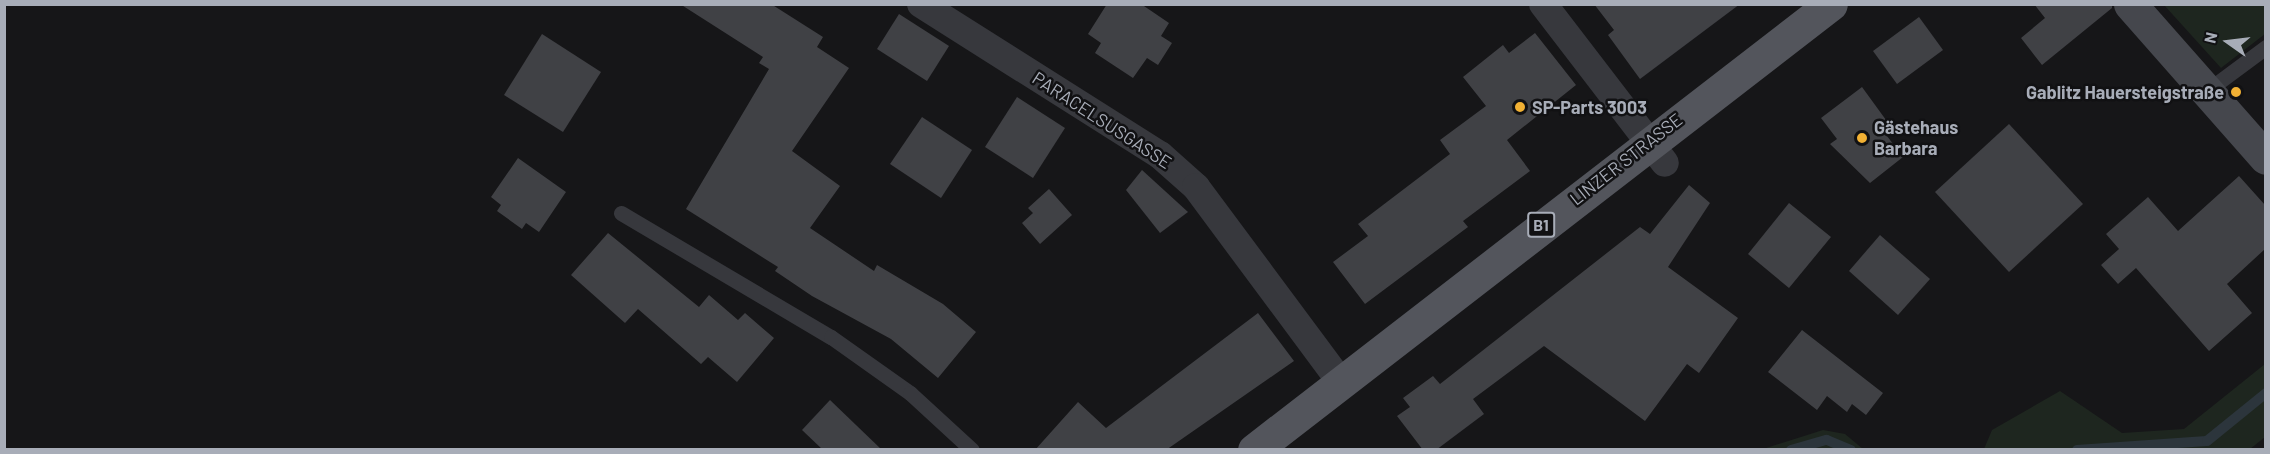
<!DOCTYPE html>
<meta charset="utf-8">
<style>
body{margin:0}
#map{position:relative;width:2270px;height:454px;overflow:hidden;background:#161618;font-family:Barlow,sans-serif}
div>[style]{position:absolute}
.green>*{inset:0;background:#1e261f}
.stream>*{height:10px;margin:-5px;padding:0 5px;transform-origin:5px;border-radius:5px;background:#2c353c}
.building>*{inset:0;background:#404145}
.lane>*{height:15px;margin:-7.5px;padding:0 7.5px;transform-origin:7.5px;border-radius:7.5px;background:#37383d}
.street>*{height:28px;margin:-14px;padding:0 14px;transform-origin:14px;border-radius:14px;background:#37383d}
.secondary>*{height:33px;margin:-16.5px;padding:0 16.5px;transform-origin:16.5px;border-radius:16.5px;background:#45474d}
.primary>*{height:33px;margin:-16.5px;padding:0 16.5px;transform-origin:16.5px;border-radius:16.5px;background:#53555c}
.dots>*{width:16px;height:16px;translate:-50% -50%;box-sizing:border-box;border:3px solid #111113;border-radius:50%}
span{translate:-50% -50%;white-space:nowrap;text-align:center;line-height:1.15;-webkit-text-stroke:5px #111113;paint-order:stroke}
.shield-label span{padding:2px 4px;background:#111113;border:2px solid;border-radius:4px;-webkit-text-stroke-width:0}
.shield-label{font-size:16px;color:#a8adb8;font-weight:700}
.poi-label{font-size:18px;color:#a8adb8;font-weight:700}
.right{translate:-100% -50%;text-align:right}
.left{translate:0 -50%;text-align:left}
.street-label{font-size:18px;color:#a8adb8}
.frame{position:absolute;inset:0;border:6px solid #a8adb8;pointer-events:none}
.north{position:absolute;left:2198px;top:12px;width:60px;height:60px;-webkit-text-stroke:4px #111113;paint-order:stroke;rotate:284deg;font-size:16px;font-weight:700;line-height:24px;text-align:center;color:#a8adb8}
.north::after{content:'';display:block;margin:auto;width:21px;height:27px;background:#a8adb8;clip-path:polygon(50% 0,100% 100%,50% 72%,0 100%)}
</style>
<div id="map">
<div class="green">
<i style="clip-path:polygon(2164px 5px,2265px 5px,2265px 34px,2221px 68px)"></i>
<i style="clip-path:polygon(2265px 364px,2265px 437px,2250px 449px,1984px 449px,1992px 430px,2060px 391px,2122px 433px,2184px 429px)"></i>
<i style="clip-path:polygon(1823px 430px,1845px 434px,1863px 449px,1763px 449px)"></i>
</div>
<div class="stream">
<i style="left:1791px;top:450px;width:37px;rotate:-16deg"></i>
<i style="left:1827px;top:440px;width:26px;rotate:23deg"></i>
<i style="left:2077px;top:450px;width:130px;rotate:-4deg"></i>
<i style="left:2207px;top:441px;width:76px;rotate:-39.1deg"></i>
</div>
<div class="building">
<i style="clip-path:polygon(680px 4px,771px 4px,823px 37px,817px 47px,849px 68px,792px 151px,840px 186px,810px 228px,874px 271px,877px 265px,943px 304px,976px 332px,938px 378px,891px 339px,812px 296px,775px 271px,778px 267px,686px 209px,769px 69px,759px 63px,763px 57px)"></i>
<i style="clip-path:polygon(1107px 4px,1141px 4px,1169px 23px,1161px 36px,1172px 43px,1158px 65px,1147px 58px,1133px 78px,1095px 53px,1101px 43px,1088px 34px)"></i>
<i style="clip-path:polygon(1594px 4px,1740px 4px,1640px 79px,1608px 35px,1614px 30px)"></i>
<i style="clip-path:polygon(2034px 4px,2112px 4px,2112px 8px,2042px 65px,2021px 38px,2045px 18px)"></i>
<i style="clip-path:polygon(899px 14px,949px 46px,927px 81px,877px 49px)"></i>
<i style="clip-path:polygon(1919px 17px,1943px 50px,1897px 84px,1873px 51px)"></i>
<i style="clip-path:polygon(1535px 33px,1576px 85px,1507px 140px,1530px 171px,1463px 221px,1468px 227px,1365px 304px,1333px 262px,1368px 236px,1358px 224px,1450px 154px,1440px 140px,1486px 106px,1463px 77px,1503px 45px,1509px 53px)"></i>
<i style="clip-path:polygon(542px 34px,601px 72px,563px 132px,504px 95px)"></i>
<i style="clip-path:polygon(1862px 87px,1894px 131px,1887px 136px,1903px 157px,1870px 183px,1830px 144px,1837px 139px,1821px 118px)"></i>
<i style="clip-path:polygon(1017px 97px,1065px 128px,1033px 178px,985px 147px)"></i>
<i style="clip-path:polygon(922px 117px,972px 150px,941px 198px,890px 164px)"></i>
<i style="clip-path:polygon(2009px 124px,2083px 204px,2009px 272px,1935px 192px)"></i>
<i style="clip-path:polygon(518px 158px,566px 192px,539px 232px,526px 223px,522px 229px,497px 211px,501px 205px,491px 197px)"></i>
<i style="clip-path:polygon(1142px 170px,1188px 212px,1160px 233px,1126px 190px)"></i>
<i style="clip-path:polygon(2239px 176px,2265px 205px,2265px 249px,2227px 284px,2252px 313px,2209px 351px,2136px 268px,2118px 284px,2101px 265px,2119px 249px,2106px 234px,2148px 197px,2178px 231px)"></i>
<i style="clip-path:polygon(1689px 185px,1710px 203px,1668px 267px,1738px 318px,1699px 373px,1687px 364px,1645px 421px,1544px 346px,1473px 399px,1484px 414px,1436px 450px,1423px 450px,1397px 416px,1410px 407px,1403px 398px,1433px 376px,1440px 384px,1640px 227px,1650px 234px)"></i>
<i style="clip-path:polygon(1049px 189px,1072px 215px,1040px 244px,1022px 223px,1033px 213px,1028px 208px)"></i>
<i style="clip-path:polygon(1789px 203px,1831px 237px,1789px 288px,1748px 254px)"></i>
<i style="clip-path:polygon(608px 233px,699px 307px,709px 295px,738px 320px,745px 313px,774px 338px,737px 382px,708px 357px,701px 364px,638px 309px,625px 323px,571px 275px)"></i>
<i style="clip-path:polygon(1880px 235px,1930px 279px,1898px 315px,1849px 271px)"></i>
<i style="clip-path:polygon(1258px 313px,1294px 361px,1166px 450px,1035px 450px,1078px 402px,1106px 428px)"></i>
<i style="clip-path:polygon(1802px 330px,1883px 393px,1866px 415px,1852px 404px,1847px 412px,1827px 396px,1817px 410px,1768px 372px)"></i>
<i style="clip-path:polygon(830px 400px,882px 450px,823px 450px,802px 430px)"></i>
</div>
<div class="lane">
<i style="left:2208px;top:90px;width:72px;rotate:-36.6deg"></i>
<i style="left:621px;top:213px;width:244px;rotate:30.6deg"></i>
<i style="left:831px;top:337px;width:97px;rotate:35.3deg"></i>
<i style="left:910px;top:393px;width:84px;rotate:42.6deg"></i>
</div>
<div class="street">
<i style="left:921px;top:4px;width:283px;rotate:32.3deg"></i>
<i style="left:1160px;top:155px;width:48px;rotate:41.6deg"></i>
<i style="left:1196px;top:187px;width:243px;rotate:53.4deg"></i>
<i style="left:1543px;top:4px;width:200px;rotate:52.5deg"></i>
</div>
<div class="secondary">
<i style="left:2130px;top:4px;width:205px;rotate:48.6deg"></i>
</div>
<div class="primary">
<i style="left:1254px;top:450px;width:729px;rotate:-37.7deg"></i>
</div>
<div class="dots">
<i style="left:2236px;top:92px;background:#f2b134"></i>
<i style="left:1520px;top:107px;background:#f2b134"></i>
<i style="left:1862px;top:138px;background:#f2b134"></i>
</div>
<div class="shield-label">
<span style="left:1541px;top:225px">B1</span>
</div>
<div class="poi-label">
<span class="right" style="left:2224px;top:92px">Gablitz Hauersteigstraße</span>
<span class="left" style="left:1532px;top:107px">SP-Parts 3003</span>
<span class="left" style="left:1874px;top:138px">Gästehaus<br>Barbara</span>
</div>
<div class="street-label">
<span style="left:1102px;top:120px;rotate:33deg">PARACELSUSGASSE</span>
<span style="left:1626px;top:159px;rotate:-38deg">LINZER STRASSE</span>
</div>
<div class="frame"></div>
<div class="north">N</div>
</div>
